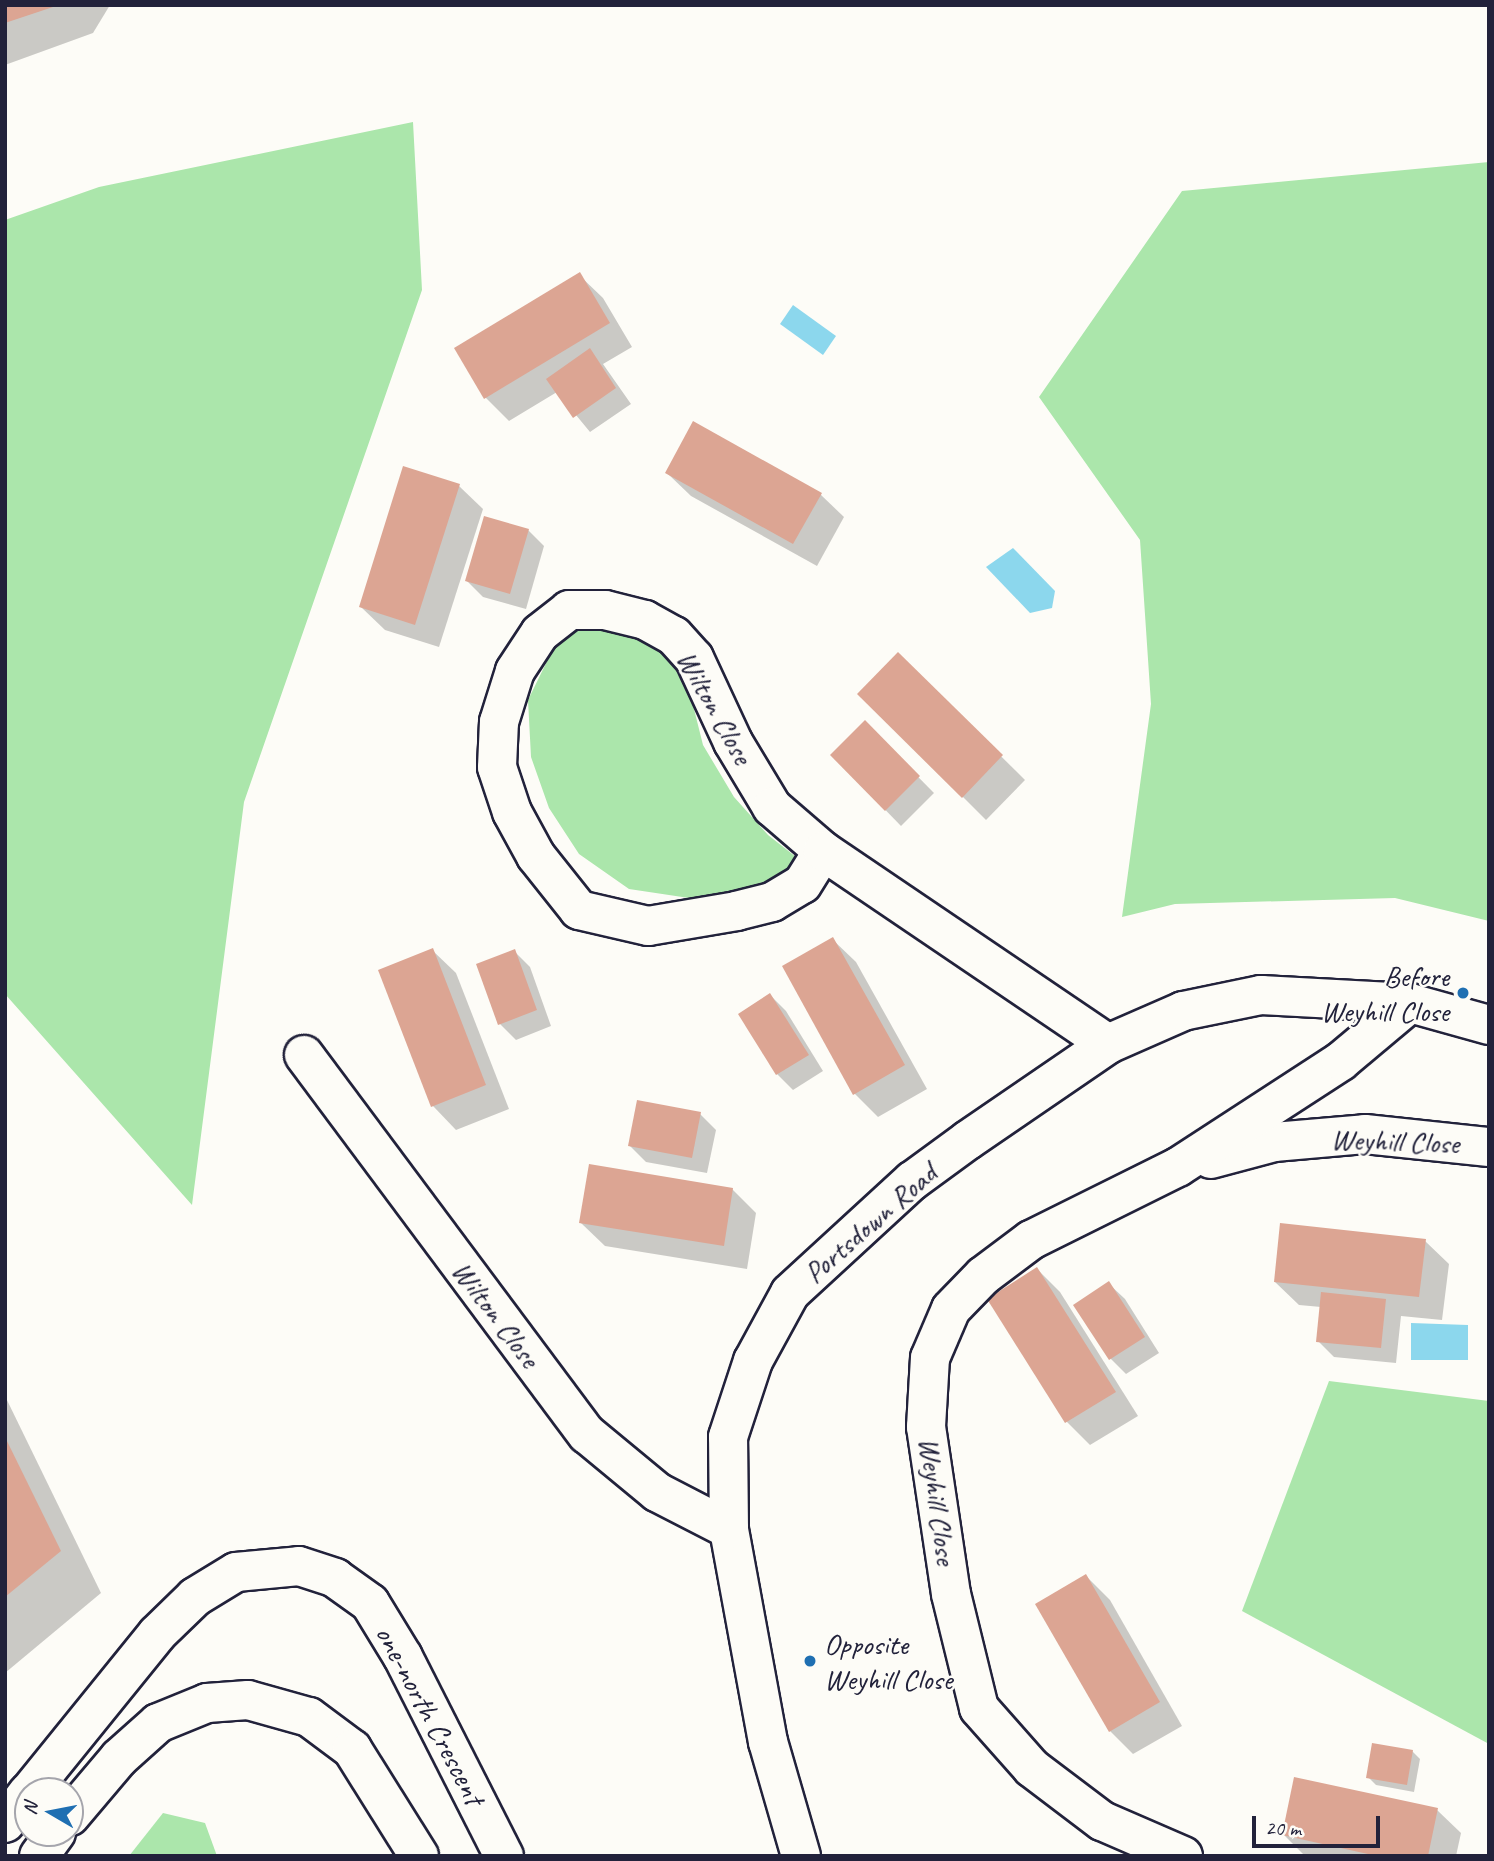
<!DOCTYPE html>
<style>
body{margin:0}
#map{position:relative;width:1494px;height:1861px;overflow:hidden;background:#fdfcf7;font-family:Caveat,sans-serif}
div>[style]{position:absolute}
.green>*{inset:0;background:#abe6ab}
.water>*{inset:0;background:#8cd7ed}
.shadow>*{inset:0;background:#0003}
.building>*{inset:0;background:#dca593}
.roads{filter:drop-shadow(2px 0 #22223b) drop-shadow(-2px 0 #22223b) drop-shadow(0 2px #22223b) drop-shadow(0 -2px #22223b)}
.street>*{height:38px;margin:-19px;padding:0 19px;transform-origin:19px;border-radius:19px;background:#fdfcf7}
.dots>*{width:19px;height:19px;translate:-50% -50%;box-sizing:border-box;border:4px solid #fdfcf7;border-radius:50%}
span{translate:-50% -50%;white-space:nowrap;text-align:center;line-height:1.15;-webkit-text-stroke:5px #fdfcf7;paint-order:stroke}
.street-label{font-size:30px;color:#22223b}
.poi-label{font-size:30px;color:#22223b}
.right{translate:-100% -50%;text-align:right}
.left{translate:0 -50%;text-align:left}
.frame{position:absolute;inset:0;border:7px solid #22223b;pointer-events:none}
.north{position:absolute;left:14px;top:1777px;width:70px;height:70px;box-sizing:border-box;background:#fdfcf7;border:2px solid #a5a5ac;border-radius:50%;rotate:280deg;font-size:19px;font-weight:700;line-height:28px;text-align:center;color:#22223b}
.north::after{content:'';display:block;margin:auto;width:24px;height:32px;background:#1f6fb2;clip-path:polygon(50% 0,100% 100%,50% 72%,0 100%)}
.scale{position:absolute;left:1252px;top:1816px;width:128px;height:32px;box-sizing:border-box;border:4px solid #22223b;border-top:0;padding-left:9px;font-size:21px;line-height:24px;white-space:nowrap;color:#22223b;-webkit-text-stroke:5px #fdfcf7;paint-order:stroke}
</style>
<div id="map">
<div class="green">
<i style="clip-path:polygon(413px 122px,422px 290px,244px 802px,192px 1205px,5px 994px,5px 220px,99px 187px)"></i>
<i style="clip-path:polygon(1489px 162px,1489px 921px,1395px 898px,1175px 904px,1122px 917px,1151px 704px,1140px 540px,1039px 397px,1182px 191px)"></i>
<i style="clip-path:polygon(628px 610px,683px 665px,703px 745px,734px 797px,768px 835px,805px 864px,756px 887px,689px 898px,629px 889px,579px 854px,549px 808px,531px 757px,528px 700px,553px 649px,589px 615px)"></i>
<i style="clip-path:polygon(1329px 1381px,1489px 1401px,1489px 1744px,1242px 1611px)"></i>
<i style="clip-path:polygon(163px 1813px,205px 1823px,217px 1856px,129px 1856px)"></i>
</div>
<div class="water">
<i style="clip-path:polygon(793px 305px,836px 336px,823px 355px,780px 324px)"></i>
<i style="clip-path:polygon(1013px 548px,1055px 591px,1052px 608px,1030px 613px,986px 567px)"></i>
<i style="clip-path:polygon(1411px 1323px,1468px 1325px,1468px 1360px,1411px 1360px)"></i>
</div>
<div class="shadow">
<i style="clip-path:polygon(5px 5px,110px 5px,93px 33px,5px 65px)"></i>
<i style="clip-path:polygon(579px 275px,603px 298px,632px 347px,603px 364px,631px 404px,590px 432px,557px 392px,509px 421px,485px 397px)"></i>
<i style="clip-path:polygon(667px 473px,820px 494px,844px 517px,817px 566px,691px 496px)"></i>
<i style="clip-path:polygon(459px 486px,483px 509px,439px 647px,385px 630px,361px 607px)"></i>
<i style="clip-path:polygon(528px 530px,544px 546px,526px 609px,483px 597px,467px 581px)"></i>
<i style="clip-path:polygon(898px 654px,1025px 780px,986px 820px,860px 694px)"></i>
<i style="clip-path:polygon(865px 723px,934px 793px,901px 826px,832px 755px)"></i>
<i style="clip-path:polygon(832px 939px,856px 962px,927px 1089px,878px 1117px,855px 1094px)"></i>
<i style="clip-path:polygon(432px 950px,456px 973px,509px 1109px,456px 1130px,433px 1106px)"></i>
<i style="clip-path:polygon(514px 951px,530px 967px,551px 1026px,516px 1040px,500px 1024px)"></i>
<i style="clip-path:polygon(770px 995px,786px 1011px,823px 1071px,793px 1090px,777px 1074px)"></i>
<i style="clip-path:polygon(700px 1114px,716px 1130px,707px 1173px,646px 1162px,630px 1146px)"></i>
<i style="clip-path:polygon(732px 1189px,756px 1213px,747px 1269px,605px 1246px,581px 1223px)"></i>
<i style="clip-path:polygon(1425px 1241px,1449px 1264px,1442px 1320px,1401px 1316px,1396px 1363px,1334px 1357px,1318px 1341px,1321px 1307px,1299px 1305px,1275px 1282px)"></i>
<i style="clip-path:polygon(1037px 1269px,1060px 1292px,1138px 1416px,1090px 1445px,1067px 1422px,990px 1299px)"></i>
<i style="clip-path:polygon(1109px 1284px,1125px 1299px,1159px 1353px,1126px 1374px,1111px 1359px)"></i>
<i style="clip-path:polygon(5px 1396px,101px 1593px,5px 1673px)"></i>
<i style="clip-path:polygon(1086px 1576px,1110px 1600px,1182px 1726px,1133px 1754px,1110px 1731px)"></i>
<i style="clip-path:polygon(1412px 1751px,1420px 1759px,1414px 1792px,1376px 1785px,1368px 1777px)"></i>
<i style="clip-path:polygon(1437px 1810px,1461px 1833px,1456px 1856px,1305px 1856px,1284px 1835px)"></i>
</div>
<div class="building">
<i style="clip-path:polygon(5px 5px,56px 5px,56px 6px,5px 23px)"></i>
<i style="clip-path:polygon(580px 272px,610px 323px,484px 399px,454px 348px)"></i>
<i style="clip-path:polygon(590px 348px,616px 388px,573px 418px,546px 379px)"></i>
<i style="clip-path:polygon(693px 421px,822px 493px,793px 544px,665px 473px)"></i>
<i style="clip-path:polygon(403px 466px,460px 484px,415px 625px,359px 607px)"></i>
<i style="clip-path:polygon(484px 516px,529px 529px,510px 594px,465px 581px)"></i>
<i style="clip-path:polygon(898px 652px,1003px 755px,962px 798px,857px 694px)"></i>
<i style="clip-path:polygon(865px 720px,920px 776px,885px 811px,830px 755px)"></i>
<i style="clip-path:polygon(833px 937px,905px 1065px,853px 1095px,782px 966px)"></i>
<i style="clip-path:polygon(433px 948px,486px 1085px,431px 1107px,378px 970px)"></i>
<i style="clip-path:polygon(515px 949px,537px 1010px,498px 1025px,476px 964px)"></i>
<i style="clip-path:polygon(770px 993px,809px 1055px,776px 1075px,738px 1014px)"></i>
<i style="clip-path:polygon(637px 1100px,701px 1112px,692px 1158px,628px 1146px)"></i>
<i style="clip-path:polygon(589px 1164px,733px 1188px,724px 1246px,579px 1223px)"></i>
<i style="clip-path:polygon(1280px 1223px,1426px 1239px,1419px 1297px,1274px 1282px)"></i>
<i style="clip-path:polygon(1037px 1267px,1116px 1392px,1065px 1423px,987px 1299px)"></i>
<i style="clip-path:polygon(1109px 1281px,1145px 1337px,1109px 1360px,1073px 1305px)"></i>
<i style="clip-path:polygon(1321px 1292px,1386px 1299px,1381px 1348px,1316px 1342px)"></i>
<i style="clip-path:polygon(5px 1437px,61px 1551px,5px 1597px)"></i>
<i style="clip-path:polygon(1086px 1574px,1160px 1702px,1109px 1732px,1035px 1604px)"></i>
<i style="clip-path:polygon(1372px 1743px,1413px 1750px,1407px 1785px,1366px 1778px)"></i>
<i style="clip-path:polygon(1294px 1777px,1438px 1808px,1428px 1856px,1377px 1856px,1282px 1835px)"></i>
</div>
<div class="roads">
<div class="street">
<i style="left:823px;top:851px;width:39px;rotate:122deg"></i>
<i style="left:802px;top:884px;width:35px;rotate:149deg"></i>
<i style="left:772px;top:902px;width:36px;rotate:166deg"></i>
<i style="left:737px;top:911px;width:90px;rotate:170.4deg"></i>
<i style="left:648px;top:926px;width:71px;rotate:-166.9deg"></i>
<i style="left:579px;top:910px;width:69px;rotate:-128.5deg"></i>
<i style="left:536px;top:856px;width:50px;rotate:-118.6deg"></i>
<i style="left:512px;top:812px;width:47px;rotate:-108.4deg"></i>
<i style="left:497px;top:767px;width:45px;rotate:-87.5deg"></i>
<i style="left:499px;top:722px;width:53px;rotate:-72.6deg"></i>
<i style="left:515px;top:671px;width:45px;rotate:-56.7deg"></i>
<i style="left:540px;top:633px;width:37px;rotate:-38deg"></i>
<i style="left:569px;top:610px;width:36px"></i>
<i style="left:605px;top:610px;width:41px;rotate:14deg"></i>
<i style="left:645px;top:620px;width:33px;rotate:29deg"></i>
<i style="left:674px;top:636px;width:30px;rotate:48deg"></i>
<i style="left:694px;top:658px;width:93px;rotate:65.1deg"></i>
<i style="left:733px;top:742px;width:76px;rotate:59deg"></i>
<i style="left:772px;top:807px;width:67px;rotate:40.8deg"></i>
<i style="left:823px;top:851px;width:344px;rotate:34.1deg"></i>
<i style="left:304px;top:1055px;width:473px;rotate:53.3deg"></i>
<i style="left:587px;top:1434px;width:91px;rotate:39.6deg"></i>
<i style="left:657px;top:1492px;width:81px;rotate:27.2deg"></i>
<i style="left:1211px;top:1159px;width:65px;rotate:-15.1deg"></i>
<i style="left:1274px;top:1142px;width:91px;rotate:-5deg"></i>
<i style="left:1365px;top:1134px;width:125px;rotate:6deg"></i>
<i style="left:30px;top:1791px;width:202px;rotate:-51deg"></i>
<i style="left:157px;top:1634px;width:53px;rotate:-44.2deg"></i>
<i style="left:195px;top:1597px;width:48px;rotate:-31.4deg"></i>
<i style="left:236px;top:1572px;width:63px;rotate:-5.4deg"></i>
<i style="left:299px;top:1566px;width:38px;rotate:18deg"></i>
<i style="left:335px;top:1578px;width:43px;rotate:35.5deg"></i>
<i style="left:370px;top:1603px;width:63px;rotate:58.6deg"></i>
<i style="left:403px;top:1657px;width:223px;rotate:63.1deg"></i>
<i style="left:70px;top:1816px;width:76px;rotate:-49.8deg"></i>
<i style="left:119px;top:1758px;width:52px;rotate:-41.9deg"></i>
<i style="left:158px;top:1723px;width:53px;rotate:-22.2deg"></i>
<i style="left:207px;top:1703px;width:41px;rotate:-4.2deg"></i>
<i style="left:248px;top:1700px;width:63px;rotate:15.6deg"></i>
<i style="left:309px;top:1717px;width:54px;rotate:36.7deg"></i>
<i style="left:352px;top:1749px;width:126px;rotate:57.9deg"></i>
<i style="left:5px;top:1823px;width:38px;rotate:-53deg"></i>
<i style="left:39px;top:1856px;width:29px;rotate:-54deg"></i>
<i style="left:801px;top:1856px;width:119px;rotate:-106.1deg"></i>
<i style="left:768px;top:1742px;width:217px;rotate:-100.4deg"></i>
<i style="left:729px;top:1529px;width:92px;rotate:-90.6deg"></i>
<i style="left:728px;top:1437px;width:80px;rotate:-71.8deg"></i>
<i style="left:753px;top:1361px;width:77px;rotate:-61.4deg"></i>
<i style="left:790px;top:1293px;width:166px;rotate:-42.6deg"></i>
<i style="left:912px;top:1181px;width:69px;rotate:-36.2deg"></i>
<i style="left:968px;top:1140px;width:170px;rotate:-34.4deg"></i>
<i style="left:1108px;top:1044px;width:82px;rotate:-23.7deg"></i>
<i style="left:1183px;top:1011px;width:80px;rotate:-11.6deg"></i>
<i style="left:1261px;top:995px;width:149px;rotate:3.1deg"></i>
<i style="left:1410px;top:1003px;width:82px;rotate:15.6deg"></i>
<i style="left:1183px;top:1856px;width:88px;rotate:-156.6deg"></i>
<i style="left:1102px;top:1821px;width:88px;rotate:-142.9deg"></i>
<i style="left:1032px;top:1768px;width:80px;rotate:-131.5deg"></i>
<i style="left:979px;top:1708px;width:117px;rotate:-103.8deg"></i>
<i style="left:951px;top:1594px;width:169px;rotate:-98.5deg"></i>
<i style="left:926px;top:1427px;width:69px;rotate:-86.7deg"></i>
<i style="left:930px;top:1358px;width:53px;rotate:-66.8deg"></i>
<i style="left:951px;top:1309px;width:46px;rotate:-45.9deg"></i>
<i style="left:983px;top:1276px;width:60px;rotate:-36.9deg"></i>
<i style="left:1031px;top:1240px;width:164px;rotate:-26.4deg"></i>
<i style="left:1178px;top:1167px;width:194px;rotate:-33deg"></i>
<i style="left:1341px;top:1061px;width:90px;rotate:-40deg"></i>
</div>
</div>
<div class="dots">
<i style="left:1463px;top:993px;background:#1f6fb2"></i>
<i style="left:810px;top:1661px;background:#1f6fb2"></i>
</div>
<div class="street-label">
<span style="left:715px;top:707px;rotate:61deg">Wilton Close</span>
<span style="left:1395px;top:1141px;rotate:2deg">Weyhill Close</span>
<span style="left:870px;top:1223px;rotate:-41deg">Portsdown Road</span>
<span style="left:496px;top:1314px;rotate:53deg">Wilton Close</span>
<span style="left:938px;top:1501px;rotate:82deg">Weyhill Close</span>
<span style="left:430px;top:1715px;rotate:62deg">one-north Crescent</span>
</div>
<div class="poi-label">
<span class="right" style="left:1449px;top:993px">Before<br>Weyhill Close</span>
<span class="left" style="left:824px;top:1661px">Opposite<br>Weyhill Close</span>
</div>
<div class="frame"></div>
<div class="north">N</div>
<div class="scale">20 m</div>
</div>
